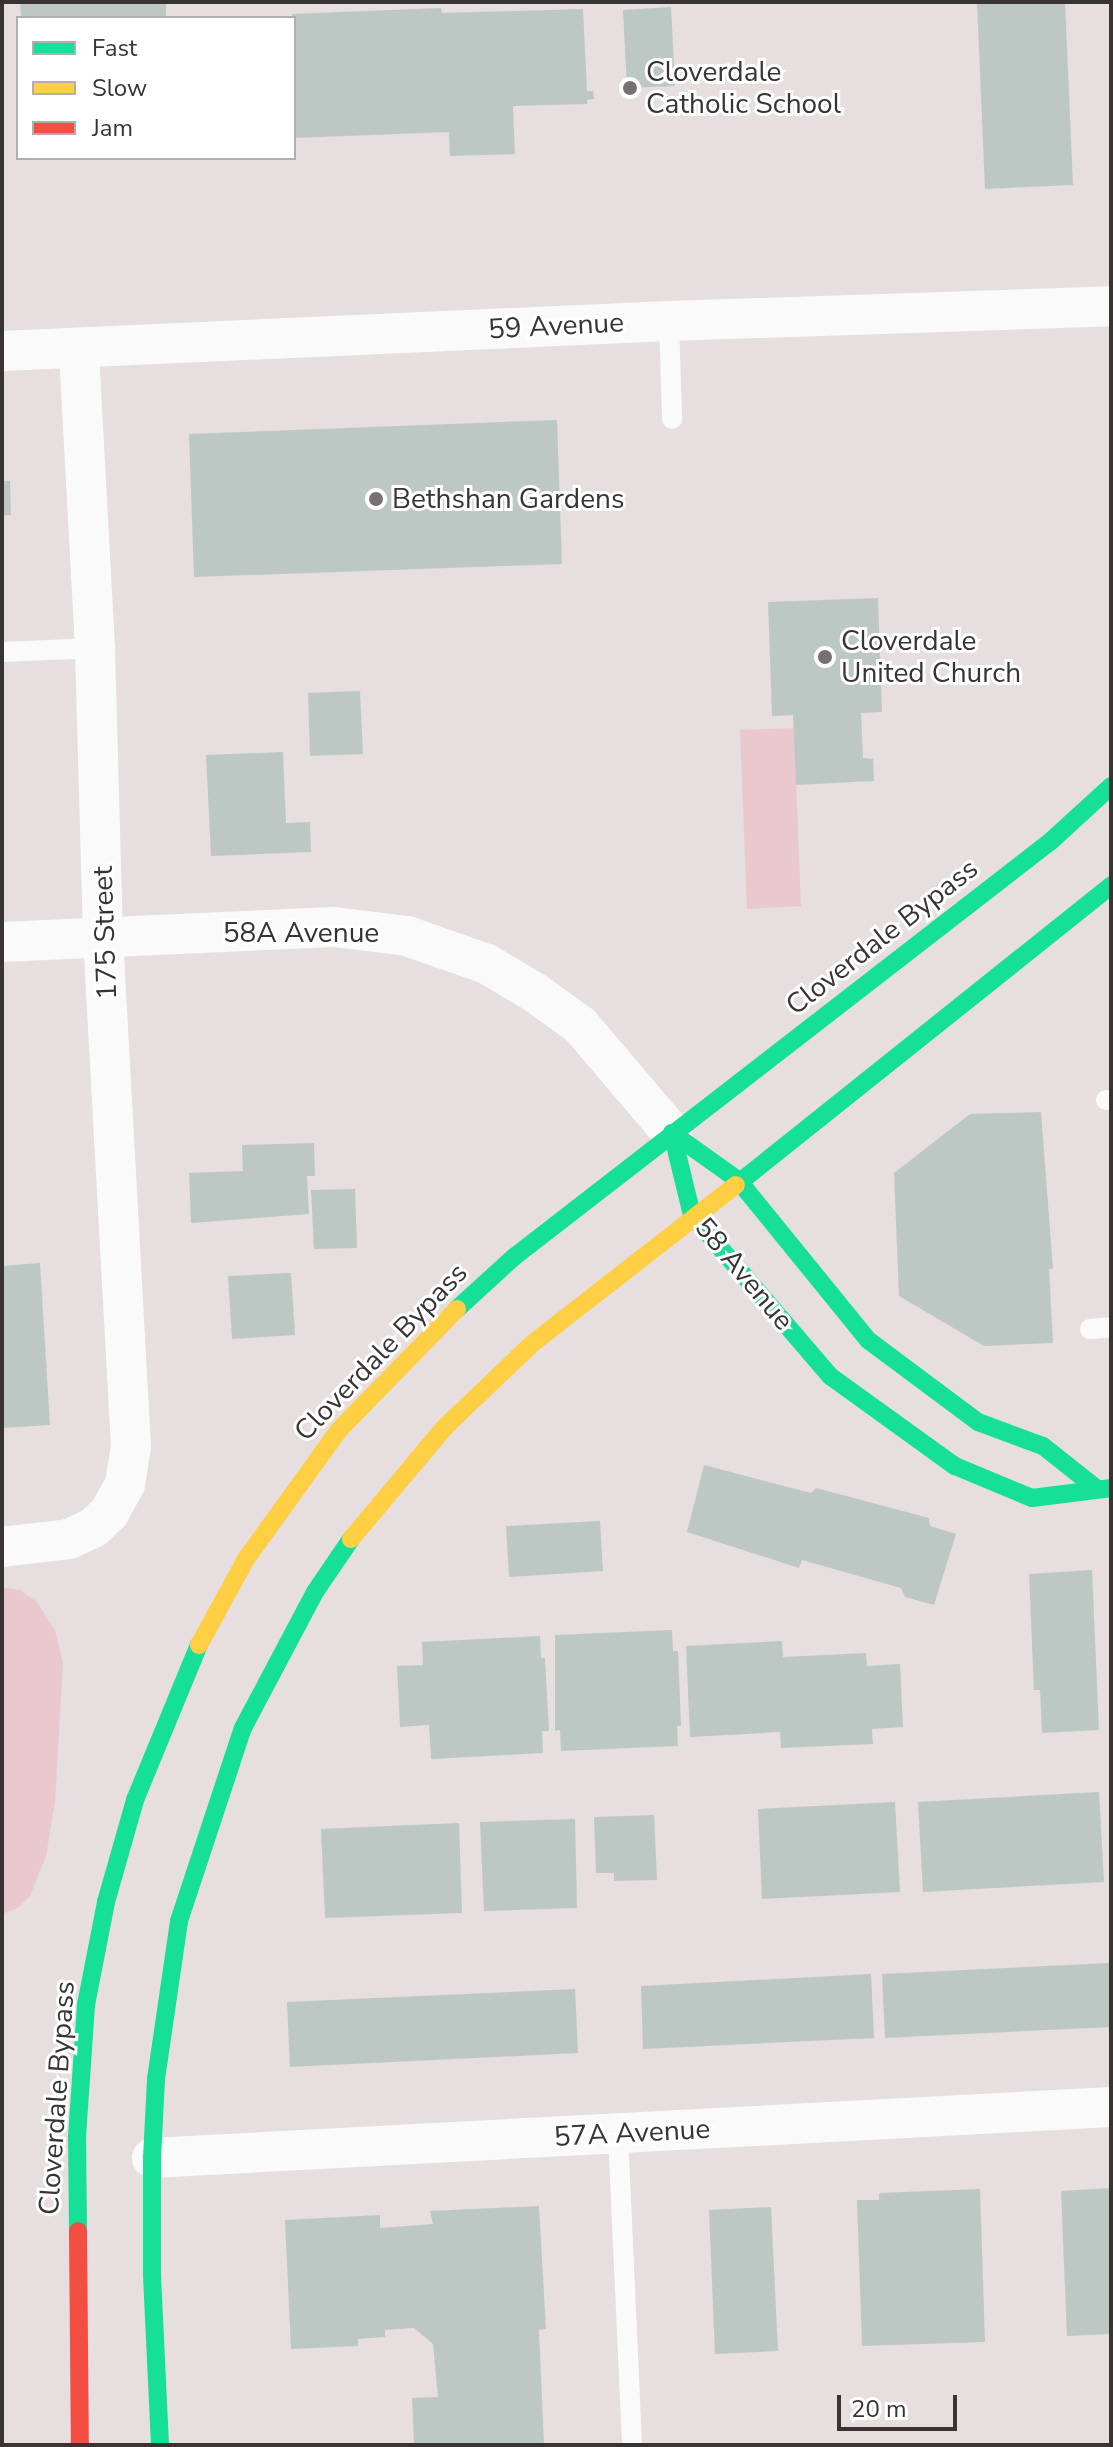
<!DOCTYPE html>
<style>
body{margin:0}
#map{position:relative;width:1113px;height:2447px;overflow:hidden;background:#e6dedf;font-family:"Nunito Sans",sans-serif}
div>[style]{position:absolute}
.green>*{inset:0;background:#eac9ce}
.building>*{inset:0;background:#bdc8c5}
.lane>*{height:20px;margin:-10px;padding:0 10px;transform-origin:10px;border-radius:10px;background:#fbfafa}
.street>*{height:40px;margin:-20px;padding:0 20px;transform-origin:20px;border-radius:20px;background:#fbfafa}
.fast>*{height:18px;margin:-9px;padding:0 9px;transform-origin:9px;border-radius:9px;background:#16e098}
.slow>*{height:18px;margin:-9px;padding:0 9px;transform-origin:9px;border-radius:9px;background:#ffcf43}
.jam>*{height:18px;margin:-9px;padding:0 9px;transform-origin:9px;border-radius:9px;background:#f24e42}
.dots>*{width:22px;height:22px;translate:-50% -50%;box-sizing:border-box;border:4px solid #fff;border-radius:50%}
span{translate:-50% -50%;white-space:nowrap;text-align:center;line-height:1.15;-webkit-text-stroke:6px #fff;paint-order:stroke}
.poi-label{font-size:28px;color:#393434}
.left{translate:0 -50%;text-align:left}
.street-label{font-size:28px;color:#393434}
.frame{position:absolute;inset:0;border:4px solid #393434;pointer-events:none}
.legend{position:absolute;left:16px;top:16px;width:280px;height:144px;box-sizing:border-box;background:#fff;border:2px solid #b0aeae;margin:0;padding:10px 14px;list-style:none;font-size:24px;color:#393434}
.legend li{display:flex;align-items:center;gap:16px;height:40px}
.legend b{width:40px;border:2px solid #b0aeae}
.scale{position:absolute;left:837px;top:2395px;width:120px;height:36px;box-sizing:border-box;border:4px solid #393434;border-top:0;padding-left:10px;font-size:24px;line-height:28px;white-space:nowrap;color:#393434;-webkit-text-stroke:6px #fff;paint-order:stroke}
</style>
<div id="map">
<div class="green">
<i style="clip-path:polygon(794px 728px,801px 906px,747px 909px,740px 730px)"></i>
<i style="clip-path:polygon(2px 1587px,20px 1590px,37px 1602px,55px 1630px,63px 1663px,55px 1802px,46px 1856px,30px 1896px,18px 1908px,2px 1914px)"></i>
</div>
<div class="building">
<i style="clip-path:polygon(20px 2px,166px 2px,166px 18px,21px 18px)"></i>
<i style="clip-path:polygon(977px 2px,1065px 2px,1073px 185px,985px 189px)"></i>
<i style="clip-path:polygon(671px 7px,675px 86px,627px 88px,623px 10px)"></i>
<i style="clip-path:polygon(441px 8px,442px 13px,583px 9px,587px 91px,593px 91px,594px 99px,587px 100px,587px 104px,513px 106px,515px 154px,450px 156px,449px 132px,294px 138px,292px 14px)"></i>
<i style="clip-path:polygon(557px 420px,562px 564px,194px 577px,189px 434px)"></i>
<i style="clip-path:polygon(2px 481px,10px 481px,11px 515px,2px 515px)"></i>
<i style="clip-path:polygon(878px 598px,882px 712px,861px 713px,863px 758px,873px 759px,874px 781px,796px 785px,793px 715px,772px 716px,768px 602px)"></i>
<i style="clip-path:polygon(360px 691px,363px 754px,310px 756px,308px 693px)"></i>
<i style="clip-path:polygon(283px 752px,286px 823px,310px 822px,311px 852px,211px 856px,206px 755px)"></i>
<i style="clip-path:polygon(1041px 1112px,1053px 1269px,1049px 1269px,1053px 1343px,984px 1346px,899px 1296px,894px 1173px,970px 1114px)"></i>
<i style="clip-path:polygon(314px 1143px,315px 1176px,307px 1176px,309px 1214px,191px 1223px,189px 1173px,243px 1171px,242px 1145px)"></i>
<i style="clip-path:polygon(355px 1189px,357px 1248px,314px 1249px,311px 1190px)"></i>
<i style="clip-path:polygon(40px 1263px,50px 1425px,2px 1428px,2px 1266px)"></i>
<i style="clip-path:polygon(291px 1273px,295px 1335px,232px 1339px,228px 1276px)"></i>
<i style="clip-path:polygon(704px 1465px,811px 1493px,816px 1488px,929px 1518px,930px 1526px,956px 1534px,934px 1605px,905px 1597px,901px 1588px,802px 1560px,799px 1568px,687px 1532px)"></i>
<i style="clip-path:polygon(600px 1521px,603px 1571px,509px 1577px,506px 1526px)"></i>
<i style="clip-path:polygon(1092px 1570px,1099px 1730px,1042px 1733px,1040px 1690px,1034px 1690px,1029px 1574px)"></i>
<i style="clip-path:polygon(672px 1630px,673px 1651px,678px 1651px,681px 1726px,677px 1726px,678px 1746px,561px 1751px,560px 1730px,555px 1731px,555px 1635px)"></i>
<i style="clip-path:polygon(540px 1636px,541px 1658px,545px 1658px,549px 1731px,542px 1731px,543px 1753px,431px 1759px,429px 1725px,400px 1727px,397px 1666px,423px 1665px,422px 1642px)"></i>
<i style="clip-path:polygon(782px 1641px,783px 1657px,866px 1653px,867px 1666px,900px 1664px,903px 1727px,872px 1729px,873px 1744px,781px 1748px,780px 1732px,690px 1737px,686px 1646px)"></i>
<i style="clip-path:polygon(1099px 1792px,1104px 1882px,923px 1892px,918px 1802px)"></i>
<i style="clip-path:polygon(895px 1802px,900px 1892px,762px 1899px,758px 1809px)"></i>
<i style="clip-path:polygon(654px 1815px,657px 1880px,614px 1881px,614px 1873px,596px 1873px,594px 1817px)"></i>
<i style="clip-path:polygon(575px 1819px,577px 1908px,484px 1911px,480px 1822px)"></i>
<i style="clip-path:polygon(459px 1823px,462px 1913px,325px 1918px,321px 1829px)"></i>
<i style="clip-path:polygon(1109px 1963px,1111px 2027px,885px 2038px,882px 1974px)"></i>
<i style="clip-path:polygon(871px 1974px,874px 2038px,643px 2049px,641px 1986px)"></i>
<i style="clip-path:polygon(575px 1989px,578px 2053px,290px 2067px,287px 2002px)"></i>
<i style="clip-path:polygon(1111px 2188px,1111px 2334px,1067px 2336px,1061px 2191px)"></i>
<i style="clip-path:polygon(980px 2189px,985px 2342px,862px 2346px,857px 2200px,879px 2200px,879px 2193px)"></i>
<i style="clip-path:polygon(539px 2206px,546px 2329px,539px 2330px,544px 2445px,414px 2445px,412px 2398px,438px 2397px,433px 2344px,414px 2328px,385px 2330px,385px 2337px,358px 2339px,358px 2346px,291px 2349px,285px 2220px,380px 2215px,380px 2228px,433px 2224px,430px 2211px)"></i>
<i style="clip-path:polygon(771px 2207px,778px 2351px,715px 2354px,709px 2210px)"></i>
</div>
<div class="lane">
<i style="left:669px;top:321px;width:98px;rotate:88.2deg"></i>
<i style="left:2px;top:652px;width:93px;rotate:-2.5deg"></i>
<i style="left:1106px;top:1100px;width:5px"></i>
<i style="left:1090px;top:1329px;width:21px;rotate:-5deg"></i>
<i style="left:618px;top:2134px;width:311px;rotate:87.4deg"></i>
</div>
<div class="street">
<i style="left:2px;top:351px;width:668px;rotate:-2.58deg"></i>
<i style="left:669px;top:321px;width:442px;rotate:-1.9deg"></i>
<i style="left:2px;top:942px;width:332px;rotate:-2.6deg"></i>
<i style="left:334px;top:927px;width:74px;rotate:7deg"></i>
<i style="left:407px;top:936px;width:85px;rotate:19.3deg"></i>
<i style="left:487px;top:964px;width:55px;rotate:30.8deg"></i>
<i style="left:534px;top:992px;width:57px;rotate:35.7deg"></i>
<i style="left:580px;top:1025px;width:142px;rotate:49.6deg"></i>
<i style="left:2px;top:1547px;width:67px;rotate:-6.8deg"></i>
<i style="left:69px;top:1539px;width:26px;rotate:-25deg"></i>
<i style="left:93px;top:1528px;width:22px;rotate:-43deg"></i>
<i style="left:109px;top:1513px;width:33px;rotate:-61deg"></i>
<i style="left:125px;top:1484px;width:37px;rotate:-81deg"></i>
<i style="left:131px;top:1447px;width:511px;rotate:-93.14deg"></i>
<i style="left:103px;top:937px;width:289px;rotate:-91.6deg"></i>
<i style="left:95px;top:648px;width:300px;rotate:-93.1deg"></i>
<i style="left:152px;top:2158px;width:960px;rotate:-3.04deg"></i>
</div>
<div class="fast">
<i style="left:672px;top:1133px;width:84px;rotate:76.3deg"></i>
<i style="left:692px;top:1215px;width:212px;rotate:49.4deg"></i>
<i style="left:830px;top:1376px;width:154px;rotate:35.8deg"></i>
<i style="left:955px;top:1466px;width:83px;rotate:22.6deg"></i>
<i style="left:1032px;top:1498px;width:80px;rotate:-7.2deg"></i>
<i style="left:672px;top:1133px;width:81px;rotate:35.5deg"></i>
<i style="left:738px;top:1180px;width:206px;rotate:50.9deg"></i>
<i style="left:868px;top:1340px;width:137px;rotate:36.7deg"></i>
<i style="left:978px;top:1422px;width:69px;rotate:20.3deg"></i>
<i style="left:1043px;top:1446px;width:68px;rotate:38.4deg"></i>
<i style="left:736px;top:1185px;width:480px;rotate:-38.6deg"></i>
<i style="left:457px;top:1309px;width:77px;rotate:-42.4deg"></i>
<i style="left:514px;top:1257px;width:679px;rotate:-37.76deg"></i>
<i style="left:1051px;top:841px;width:81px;rotate:-42.5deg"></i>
<i style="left:78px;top:2231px;width:94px;rotate:-90.6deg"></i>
<i style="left:77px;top:2137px;width:132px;rotate:-86.1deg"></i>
<i style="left:86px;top:2005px;width:105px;rotate:-79deg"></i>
<i style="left:106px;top:1902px;width:106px;rotate:-74.1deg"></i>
<i style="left:135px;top:1800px;width:168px;rotate:-67.6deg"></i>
<i style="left:160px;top:2445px;width:171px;rotate:-92.7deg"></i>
<i style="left:152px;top:2274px;width:116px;rotate:-90deg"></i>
<i style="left:152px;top:2158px;width:79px;rotate:-87.1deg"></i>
<i style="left:156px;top:2079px;width:160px;rotate:-81.7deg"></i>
<i style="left:179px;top:1921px;width:203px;rotate:-71.7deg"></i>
<i style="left:243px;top:1728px;width:154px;rotate:-62.1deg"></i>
<i style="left:315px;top:1592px;width:64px;rotate:-55.8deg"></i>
</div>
<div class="slow">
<i style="left:351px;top:1539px;width:146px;rotate:-50deg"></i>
<i style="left:445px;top:1427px;width:122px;rotate:-43.7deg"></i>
<i style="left:533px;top:1343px;width:257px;rotate:-37.9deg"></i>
<i style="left:199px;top:1645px;width:98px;rotate:-61.3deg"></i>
<i style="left:246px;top:1559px;width:159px;rotate:-54.2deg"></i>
<i style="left:339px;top:1430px;width:169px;rotate:-45.7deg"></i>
</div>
<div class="jam">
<i style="left:78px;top:2231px;width:214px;rotate:89.5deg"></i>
</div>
<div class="dots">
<i style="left:630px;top:88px;background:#767070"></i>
<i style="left:376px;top:499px;background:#767070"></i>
<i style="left:825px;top:657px;background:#767070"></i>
</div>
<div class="poi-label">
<span class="left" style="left:646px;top:88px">Cloverdale<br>Catholic School</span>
<span class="left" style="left:392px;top:499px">Bethshan Gardens</span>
<span class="left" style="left:841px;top:657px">Cloverdale<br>United Church</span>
</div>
<div class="street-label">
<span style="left:556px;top:326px;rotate:-3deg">59 Avenue</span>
<span style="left:105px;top:933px;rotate:-92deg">175 Street</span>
<span style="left:301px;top:933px">58A Avenue</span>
<span style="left:882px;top:937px;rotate:-38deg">Cloverdale Bypass</span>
<span style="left:744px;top:1274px;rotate:50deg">58 Avenue</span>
<span style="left:381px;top:1352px;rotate:-46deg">Cloverdale Bypass</span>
<span style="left:57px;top:2098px;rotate:-86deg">Cloverdale Bypass</span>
<span style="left:632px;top:2133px;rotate:-3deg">57A Avenue</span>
</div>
<div class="frame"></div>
<ul class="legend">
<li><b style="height:10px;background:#16e098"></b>Fast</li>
<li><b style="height:10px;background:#ffcf43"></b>Slow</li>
<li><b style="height:10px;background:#f24e42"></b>Jam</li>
</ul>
<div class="scale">20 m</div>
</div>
